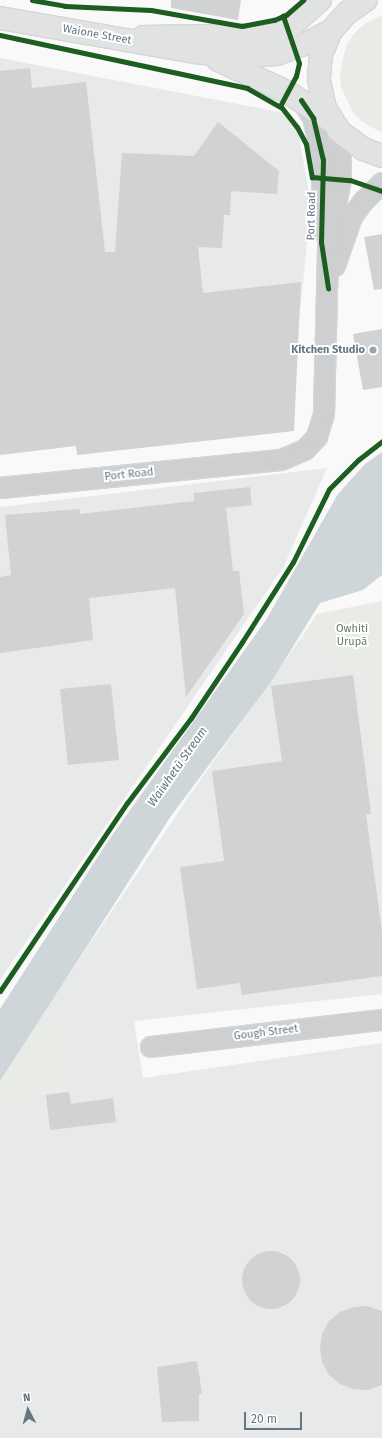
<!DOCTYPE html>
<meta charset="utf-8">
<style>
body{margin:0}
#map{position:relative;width:382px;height:1438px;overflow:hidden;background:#f9f9f9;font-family:"Fira Sans",sans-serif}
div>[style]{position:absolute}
.built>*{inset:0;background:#e8e9e9}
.green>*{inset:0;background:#e8ebe6}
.water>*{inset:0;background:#ced6d9}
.building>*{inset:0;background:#d0d2d3}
.round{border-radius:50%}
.roads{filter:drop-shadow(1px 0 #d5d6d7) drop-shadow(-1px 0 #d5d6d7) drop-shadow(0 1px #d5d6d7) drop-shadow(0 -1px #d5d6d7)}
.minor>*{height:20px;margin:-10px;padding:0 10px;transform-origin:10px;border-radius:10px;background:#cecfd0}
.secondary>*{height:22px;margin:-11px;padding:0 11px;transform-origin:11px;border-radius:11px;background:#e1e2e2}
.primary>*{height:22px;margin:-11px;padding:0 11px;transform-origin:11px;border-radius:11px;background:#e1e2e2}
.cycleway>*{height:5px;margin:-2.5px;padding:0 2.5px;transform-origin:2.5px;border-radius:2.5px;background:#1b5e20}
.dots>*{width:11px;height:11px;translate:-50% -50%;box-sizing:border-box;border:2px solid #fff;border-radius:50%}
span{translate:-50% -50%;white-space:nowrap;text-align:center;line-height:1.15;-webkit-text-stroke:4px #fff;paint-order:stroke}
.street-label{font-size:11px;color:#657683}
.poi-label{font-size:11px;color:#657683;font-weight:700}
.right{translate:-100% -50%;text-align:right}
.park-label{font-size:11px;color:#687a64}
.water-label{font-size:12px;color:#60757c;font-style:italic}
.north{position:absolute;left:8px;top:1390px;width:40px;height:40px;-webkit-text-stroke:3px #fff;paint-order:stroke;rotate:354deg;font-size:11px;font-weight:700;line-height:16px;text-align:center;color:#657683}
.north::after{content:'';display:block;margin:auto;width:14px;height:18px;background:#657683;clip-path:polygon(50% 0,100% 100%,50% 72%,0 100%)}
.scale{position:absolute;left:244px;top:1412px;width:58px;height:18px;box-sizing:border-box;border:2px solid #657683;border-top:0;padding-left:5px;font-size:12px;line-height:14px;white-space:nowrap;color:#657683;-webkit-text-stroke:3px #fff;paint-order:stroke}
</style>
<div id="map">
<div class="built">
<i style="clip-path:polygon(0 58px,285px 113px,298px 132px,311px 203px,290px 411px,0 453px)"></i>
<i style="clip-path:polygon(327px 468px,284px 566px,0 980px,0 507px)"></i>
<i style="clip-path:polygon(301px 638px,360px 676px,382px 806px,382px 994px,134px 1021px,143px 1078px,382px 1043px,382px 1438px,0 1438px,0 1111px,8px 1099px,67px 1090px,61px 1031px,39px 1019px,194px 789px)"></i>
</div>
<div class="green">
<i style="clip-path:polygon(382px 15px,382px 133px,361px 121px,352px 111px,341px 87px,340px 73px,346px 46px,353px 35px,363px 25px)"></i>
<i style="clip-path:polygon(382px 601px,382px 806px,381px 806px,360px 676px,301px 638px,317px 614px)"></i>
<i style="clip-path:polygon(39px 1019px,61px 1031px,67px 1090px,8px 1099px,0 1111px,0 1081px)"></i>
</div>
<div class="water">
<i style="clip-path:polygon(382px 452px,382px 575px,363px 590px,320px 603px,273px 679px,171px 816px,0 1081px,0 1009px,108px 841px,266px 620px,338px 494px,365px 464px)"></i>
</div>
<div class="building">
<i style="clip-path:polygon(171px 0,241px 0,238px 20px,171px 8px)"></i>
<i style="clip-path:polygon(30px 68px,32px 88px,86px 82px,105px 252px,115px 252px,122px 153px,194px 156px,218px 122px,279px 171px,277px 194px,231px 191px,230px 215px,224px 215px,222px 248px,198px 247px,203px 293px,301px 282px,294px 431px,77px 455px,76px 446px,0 455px,0 71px)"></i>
<i style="clip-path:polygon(382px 234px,382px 289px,374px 290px,364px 237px)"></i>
<i style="clip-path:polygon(382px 329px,382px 387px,363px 390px,353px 334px)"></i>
<i style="clip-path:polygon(250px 487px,252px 505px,226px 508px,233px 571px,239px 571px,244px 614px,186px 697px,175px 588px,89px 598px,93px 640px,0 653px,0 577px,11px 575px,5px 515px,80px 509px,80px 514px,194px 501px,194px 493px)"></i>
<i style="clip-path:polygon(353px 675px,371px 814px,366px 814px,382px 932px,382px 976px,242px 995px,240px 983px,197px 989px,180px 867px,224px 861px,212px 771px,282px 761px,271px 686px)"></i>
<i style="clip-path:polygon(111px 684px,119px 760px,68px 765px,60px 689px)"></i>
<i style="clip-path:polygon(69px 1092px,71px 1104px,113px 1098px,116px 1122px,50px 1130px,46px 1095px)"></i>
<i class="round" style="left:242px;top:1251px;width:58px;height:58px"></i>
<i style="clip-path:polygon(367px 1306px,382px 1311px,382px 1385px,368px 1390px,353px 1389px,340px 1384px,329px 1375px,322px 1362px,320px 1348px,322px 1334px,329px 1321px,340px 1312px,354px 1307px)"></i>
<i style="clip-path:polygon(197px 1361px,202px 1393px,199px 1394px,199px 1421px,162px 1422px,157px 1367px)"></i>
</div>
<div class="roads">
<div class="minor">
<i style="left:301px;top:100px;width:22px;rotate:56deg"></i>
<i style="left:313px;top:118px;width:43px;rotate:76.6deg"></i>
<i style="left:323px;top:160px;width:71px;rotate:91.6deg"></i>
<i style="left:335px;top:266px;width:52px;rotate:-70.9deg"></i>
<i style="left:352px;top:217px;width:19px;rotate:-54deg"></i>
<i style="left:363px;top:202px;width:27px;rotate:-45deg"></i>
<i style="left:0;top:488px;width:282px;rotate:-5.7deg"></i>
<i style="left:281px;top:460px;width:26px;rotate:-23deg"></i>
<i style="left:305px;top:450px;width:18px;rotate:-47deg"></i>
<i style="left:317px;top:437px;width:24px;rotate:-73deg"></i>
<i style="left:324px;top:414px;width:168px;rotate:-88.6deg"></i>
<i style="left:328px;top:246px;width:68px;rotate:-79deg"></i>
<i style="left:341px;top:179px;width:47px;rotate:-91.2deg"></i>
<i style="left:151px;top:1047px;width:233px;rotate:-6.7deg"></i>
</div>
<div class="secondary">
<i style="left:143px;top:37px;width:122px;rotate:-0.9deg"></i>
<i style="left:265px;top:35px;width:29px;rotate:-20deg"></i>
<i style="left:292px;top:25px;width:38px;rotate:-42deg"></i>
</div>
<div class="primary">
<i style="left:366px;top:0;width:22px;rotate:146deg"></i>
<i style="left:348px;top:12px;width:25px;rotate:132deg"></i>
<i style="left:331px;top:31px;width:26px;rotate:113deg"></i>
<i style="left:321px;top:55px;width:25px;rotate:95deg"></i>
<i style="left:319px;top:80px;width:29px;rotate:78deg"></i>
<i style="left:325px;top:108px;width:28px;rotate:58deg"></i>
<i style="left:340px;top:132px;width:29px;rotate:36deg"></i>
<i style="left:363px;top:149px;width:20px;rotate:20deg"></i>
<i style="left:0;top:18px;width:197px;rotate:9.9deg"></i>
<i style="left:194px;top:52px;width:42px;rotate:5.4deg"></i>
<i style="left:236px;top:56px;width:41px;rotate:-2.8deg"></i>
<i style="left:277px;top:54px;width:33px;rotate:-20deg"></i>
<i style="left:308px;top:43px;width:26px;rotate:-28deg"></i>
<i style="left:218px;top:60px;width:76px;rotate:24.9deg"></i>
<i style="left:287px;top:92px;width:55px;rotate:33.1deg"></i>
</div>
</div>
<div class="cycleway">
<i style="left:32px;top:0;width:34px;rotate:10deg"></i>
<i style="left:65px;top:6px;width:86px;rotate:2.7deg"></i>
<i style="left:151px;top:10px;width:92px;rotate:10deg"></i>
<i style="left:242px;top:26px;width:33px;rotate:-11deg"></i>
<i style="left:274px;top:20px;width:13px;rotate:-23deg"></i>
<i style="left:286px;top:15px;width:23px;rotate:-41deg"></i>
<i style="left:0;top:35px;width:253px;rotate:12.1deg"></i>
<i style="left:247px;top:88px;width:40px;rotate:29.7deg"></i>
<i style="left:282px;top:108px;width:24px;rotate:52deg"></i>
<i style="left:297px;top:127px;width:19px;rotate:62deg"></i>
<i style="left:306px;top:144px;width:34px;rotate:80deg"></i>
<i style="left:312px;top:177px;width:38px;rotate:5deg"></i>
<i style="left:350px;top:180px;width:34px;rotate:19deg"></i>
<i style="left:301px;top:100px;width:22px;rotate:56deg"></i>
<i style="left:313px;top:118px;width:43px;rotate:76.6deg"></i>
<i style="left:323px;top:160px;width:82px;rotate:91.4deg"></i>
<i style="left:321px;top:242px;width:47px;rotate:81.3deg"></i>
<i style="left:280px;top:106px;width:34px;rotate:-62deg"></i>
<i style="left:296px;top:76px;width:13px;rotate:-77deg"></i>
<i style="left:299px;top:63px;width:50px;rotate:-108.8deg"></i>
<i style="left:0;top:991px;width:227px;rotate:-56deg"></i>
<i style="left:127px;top:803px;width:106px;rotate:-53deg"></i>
<i style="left:191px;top:718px;width:92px;rotate:-56.1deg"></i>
<i style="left:242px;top:642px;width:95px;rotate:-57.5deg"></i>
<i style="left:293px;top:562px;width:81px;rotate:-63.7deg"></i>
<i style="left:329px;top:489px;width:41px;rotate:-45deg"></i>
<i style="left:358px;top:460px;width:31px;rotate:-38deg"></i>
</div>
<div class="dots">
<i style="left:373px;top:350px;background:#99a4ac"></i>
</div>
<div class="street-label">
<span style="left:97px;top:35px;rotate:10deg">Waione Street</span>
<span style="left:312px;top:216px;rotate:-89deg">Port Road</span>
<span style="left:129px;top:475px;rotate:-6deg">Port Road</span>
<span style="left:266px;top:1033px;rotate:-7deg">Gough Street</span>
</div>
<div class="poi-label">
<span class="right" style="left:365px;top:350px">Kitchen Studio</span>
</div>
<div class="park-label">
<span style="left:352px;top:636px">Owhiti<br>Urupā</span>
</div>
<div class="water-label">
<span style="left:178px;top:767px;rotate:-55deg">Waiwhetū Stream</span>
</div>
<div class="north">N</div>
<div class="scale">20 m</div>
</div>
